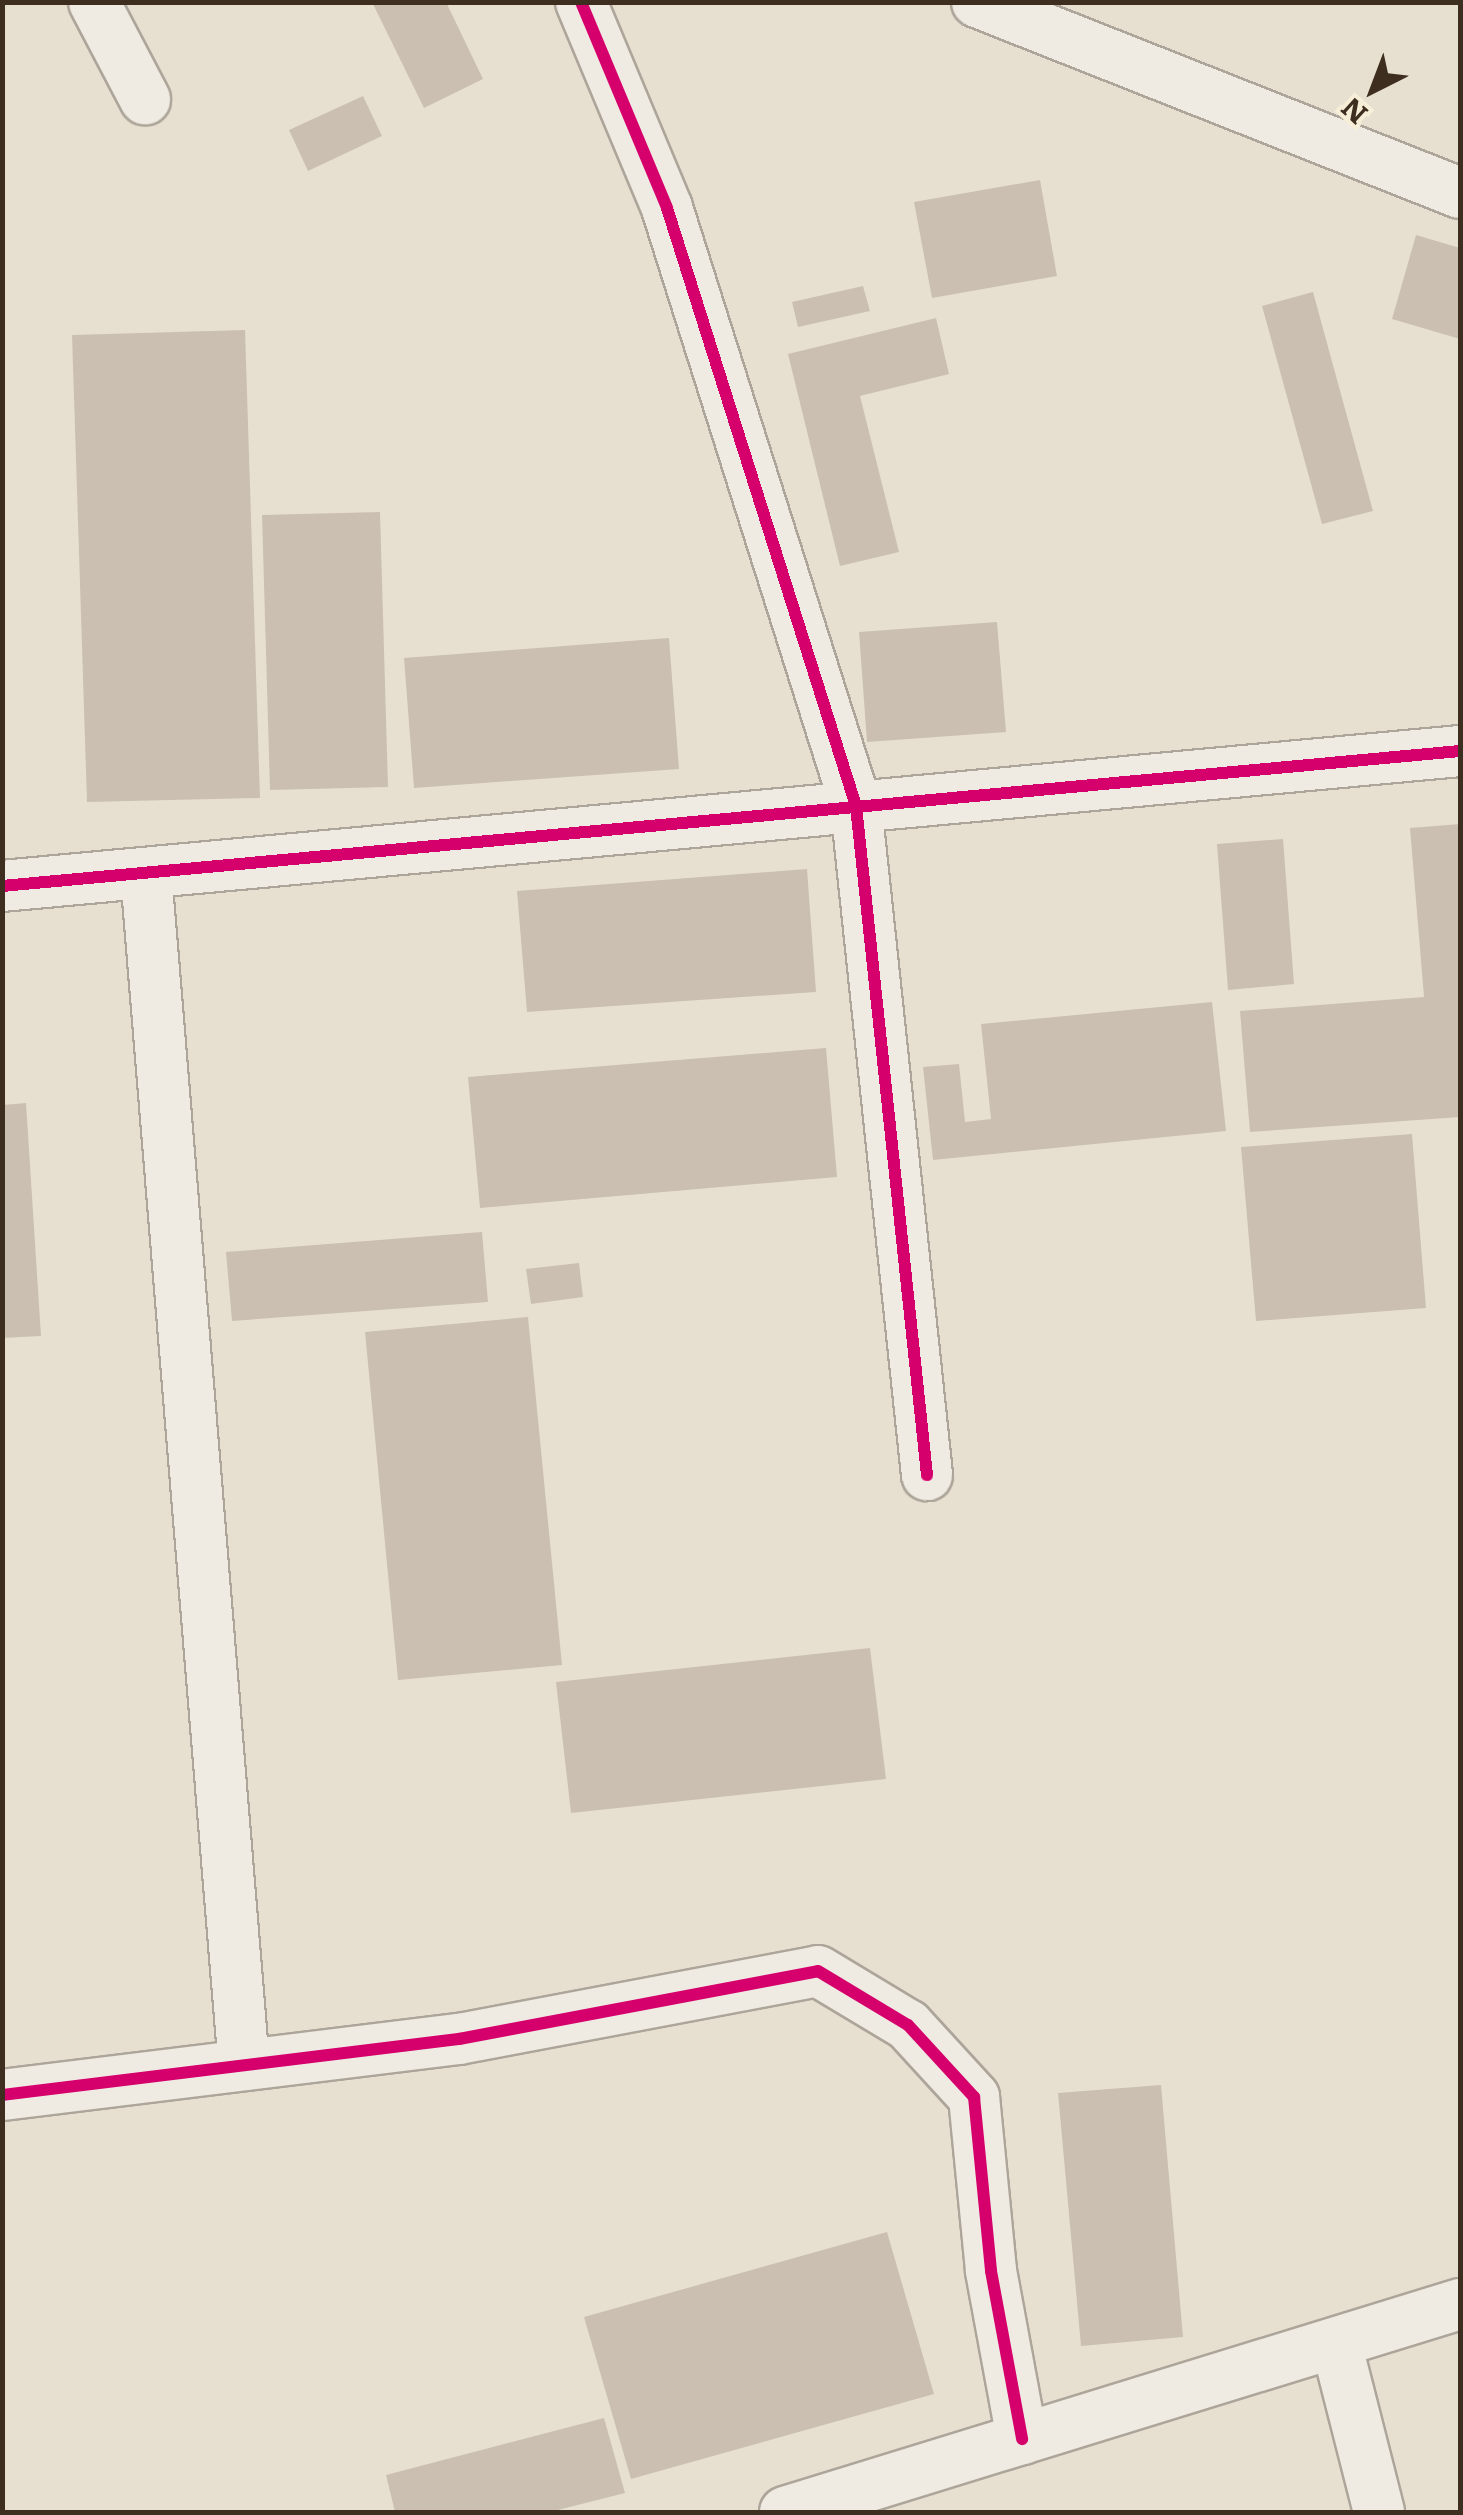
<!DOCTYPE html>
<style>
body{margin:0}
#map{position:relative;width:1463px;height:2515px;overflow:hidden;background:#e7e0d1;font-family:Literata,serif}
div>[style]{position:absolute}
.building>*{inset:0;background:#cbbfb2}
.roads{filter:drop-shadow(2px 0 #ada599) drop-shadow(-2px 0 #ada599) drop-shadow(0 2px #ada599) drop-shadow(0 -2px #ada599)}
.minor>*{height:50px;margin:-25px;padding:0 25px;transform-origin:25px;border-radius:25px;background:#efebe3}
.cycleway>*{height:12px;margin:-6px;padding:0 6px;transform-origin:6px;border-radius:6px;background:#d6006c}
span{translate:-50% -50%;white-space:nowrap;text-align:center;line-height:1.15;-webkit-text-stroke:9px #f7eed8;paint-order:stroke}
.frame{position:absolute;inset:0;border:5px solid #3d2e20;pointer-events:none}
.north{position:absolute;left:1323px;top:40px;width:100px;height:100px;-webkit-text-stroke:8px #f7eed8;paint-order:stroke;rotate:222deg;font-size:28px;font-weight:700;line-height:40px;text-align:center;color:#3d2e20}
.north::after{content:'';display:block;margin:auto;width:35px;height:45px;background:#3d2e20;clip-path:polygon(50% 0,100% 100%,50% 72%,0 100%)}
</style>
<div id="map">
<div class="building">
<i style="clip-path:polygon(372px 2px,446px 2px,483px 79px,424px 108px)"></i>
<i style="clip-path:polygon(363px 96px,382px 136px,308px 171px,289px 130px)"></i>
<i style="clip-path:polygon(1040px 180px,1057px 276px,932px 298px,914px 202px)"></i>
<i style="clip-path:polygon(1416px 235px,1460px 248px,1460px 339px,1392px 319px)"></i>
<i style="clip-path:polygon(863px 286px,870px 311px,798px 327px,792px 302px)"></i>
<i style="clip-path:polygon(1313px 292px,1373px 511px,1322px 524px,1262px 306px)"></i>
<i style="clip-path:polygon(936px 318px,949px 374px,860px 396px,899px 552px,840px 566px,788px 354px)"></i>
<i style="clip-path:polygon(245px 330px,260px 798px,87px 802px,72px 335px)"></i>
<i style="clip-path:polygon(380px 512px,388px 787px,270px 790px,262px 515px)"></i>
<i style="clip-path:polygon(997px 622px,1006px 732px,867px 742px,859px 632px)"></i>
<i style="clip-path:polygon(669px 638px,679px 769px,414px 788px,404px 658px)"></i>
<i style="clip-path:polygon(1460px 824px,1460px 1117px,1250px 1132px,1240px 1011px,1424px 997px,1410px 828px)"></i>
<i style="clip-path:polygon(1283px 839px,1294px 984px,1228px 990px,1217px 844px)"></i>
<i style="clip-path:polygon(807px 869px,816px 992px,527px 1012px,517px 891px)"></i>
<i style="clip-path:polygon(1212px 1002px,1226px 1131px,933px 1160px,923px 1067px,959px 1064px,965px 1122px,991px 1119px,981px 1024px)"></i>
<i style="clip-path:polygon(826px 1048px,837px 1177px,480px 1208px,468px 1077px)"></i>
<i style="clip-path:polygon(26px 1103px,41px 1336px,2px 1338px,2px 1105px)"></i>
<i style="clip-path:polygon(1412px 1134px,1426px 1308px,1256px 1321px,1241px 1147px)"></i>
<i style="clip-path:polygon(482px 1232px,488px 1302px,232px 1321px,226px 1252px)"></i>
<i style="clip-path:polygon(579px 1263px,583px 1297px,531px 1304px,526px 1269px)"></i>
<i style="clip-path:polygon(528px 1317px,562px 1665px,398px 1680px,365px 1332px)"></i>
<i style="clip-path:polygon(870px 1648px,886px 1779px,571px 1813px,556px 1682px)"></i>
<i style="clip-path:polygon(1161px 2085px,1183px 2337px,1081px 2346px,1058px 2093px)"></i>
<i style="clip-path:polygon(887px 2232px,934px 2394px,631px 2479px,584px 2317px)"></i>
<i style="clip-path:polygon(604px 2418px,625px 2493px,550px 2512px,395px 2512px,386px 2475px)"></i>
</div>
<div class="roads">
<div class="minor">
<i style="left:94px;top:2px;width:110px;rotate:62.3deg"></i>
<i style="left:581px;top:2px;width:223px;rotate:67.3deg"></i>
<i style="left:667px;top:208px;width:627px;rotate:72.46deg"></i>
<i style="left:856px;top:806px;width:673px;rotate:83.94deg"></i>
<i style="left:977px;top:2px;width:519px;rotate:21.58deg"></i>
<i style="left:146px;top:874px;width:1195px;rotate:85.3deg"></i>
<i style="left:2px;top:886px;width:1464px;rotate:-5.29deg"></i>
<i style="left:2px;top:2095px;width:460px;rotate:-7deg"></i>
<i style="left:459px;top:2039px;width:365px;rotate:-10.7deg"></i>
<i style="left:818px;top:1971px;width:105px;rotate:31deg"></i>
<i style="left:908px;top:2025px;width:98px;rotate:47.5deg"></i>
<i style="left:974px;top:2097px;width:175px;rotate:84.4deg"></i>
<i style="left:991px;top:2271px;width:171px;rotate:79.5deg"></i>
<i style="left:1336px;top:2343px;width:174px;rotate:75.7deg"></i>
<i style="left:785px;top:2512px;width:706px;rotate:-17.13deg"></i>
</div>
</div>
<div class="cycleway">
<i style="left:581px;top:2px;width:223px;rotate:67.3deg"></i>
<i style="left:667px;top:208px;width:627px;rotate:72.46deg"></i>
<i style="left:856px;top:806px;width:673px;rotate:83.94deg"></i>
<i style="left:2px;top:886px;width:1464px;rotate:-5.29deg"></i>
<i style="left:2px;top:2095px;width:460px;rotate:-7deg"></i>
<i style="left:459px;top:2039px;width:365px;rotate:-10.7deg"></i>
<i style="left:818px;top:1971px;width:105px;rotate:31deg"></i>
<i style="left:908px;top:2025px;width:98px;rotate:47.5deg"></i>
<i style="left:974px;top:2097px;width:175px;rotate:84.4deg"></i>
<i style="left:991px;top:2271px;width:171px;rotate:79.5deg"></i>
</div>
<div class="frame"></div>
<div class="north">N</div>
</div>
